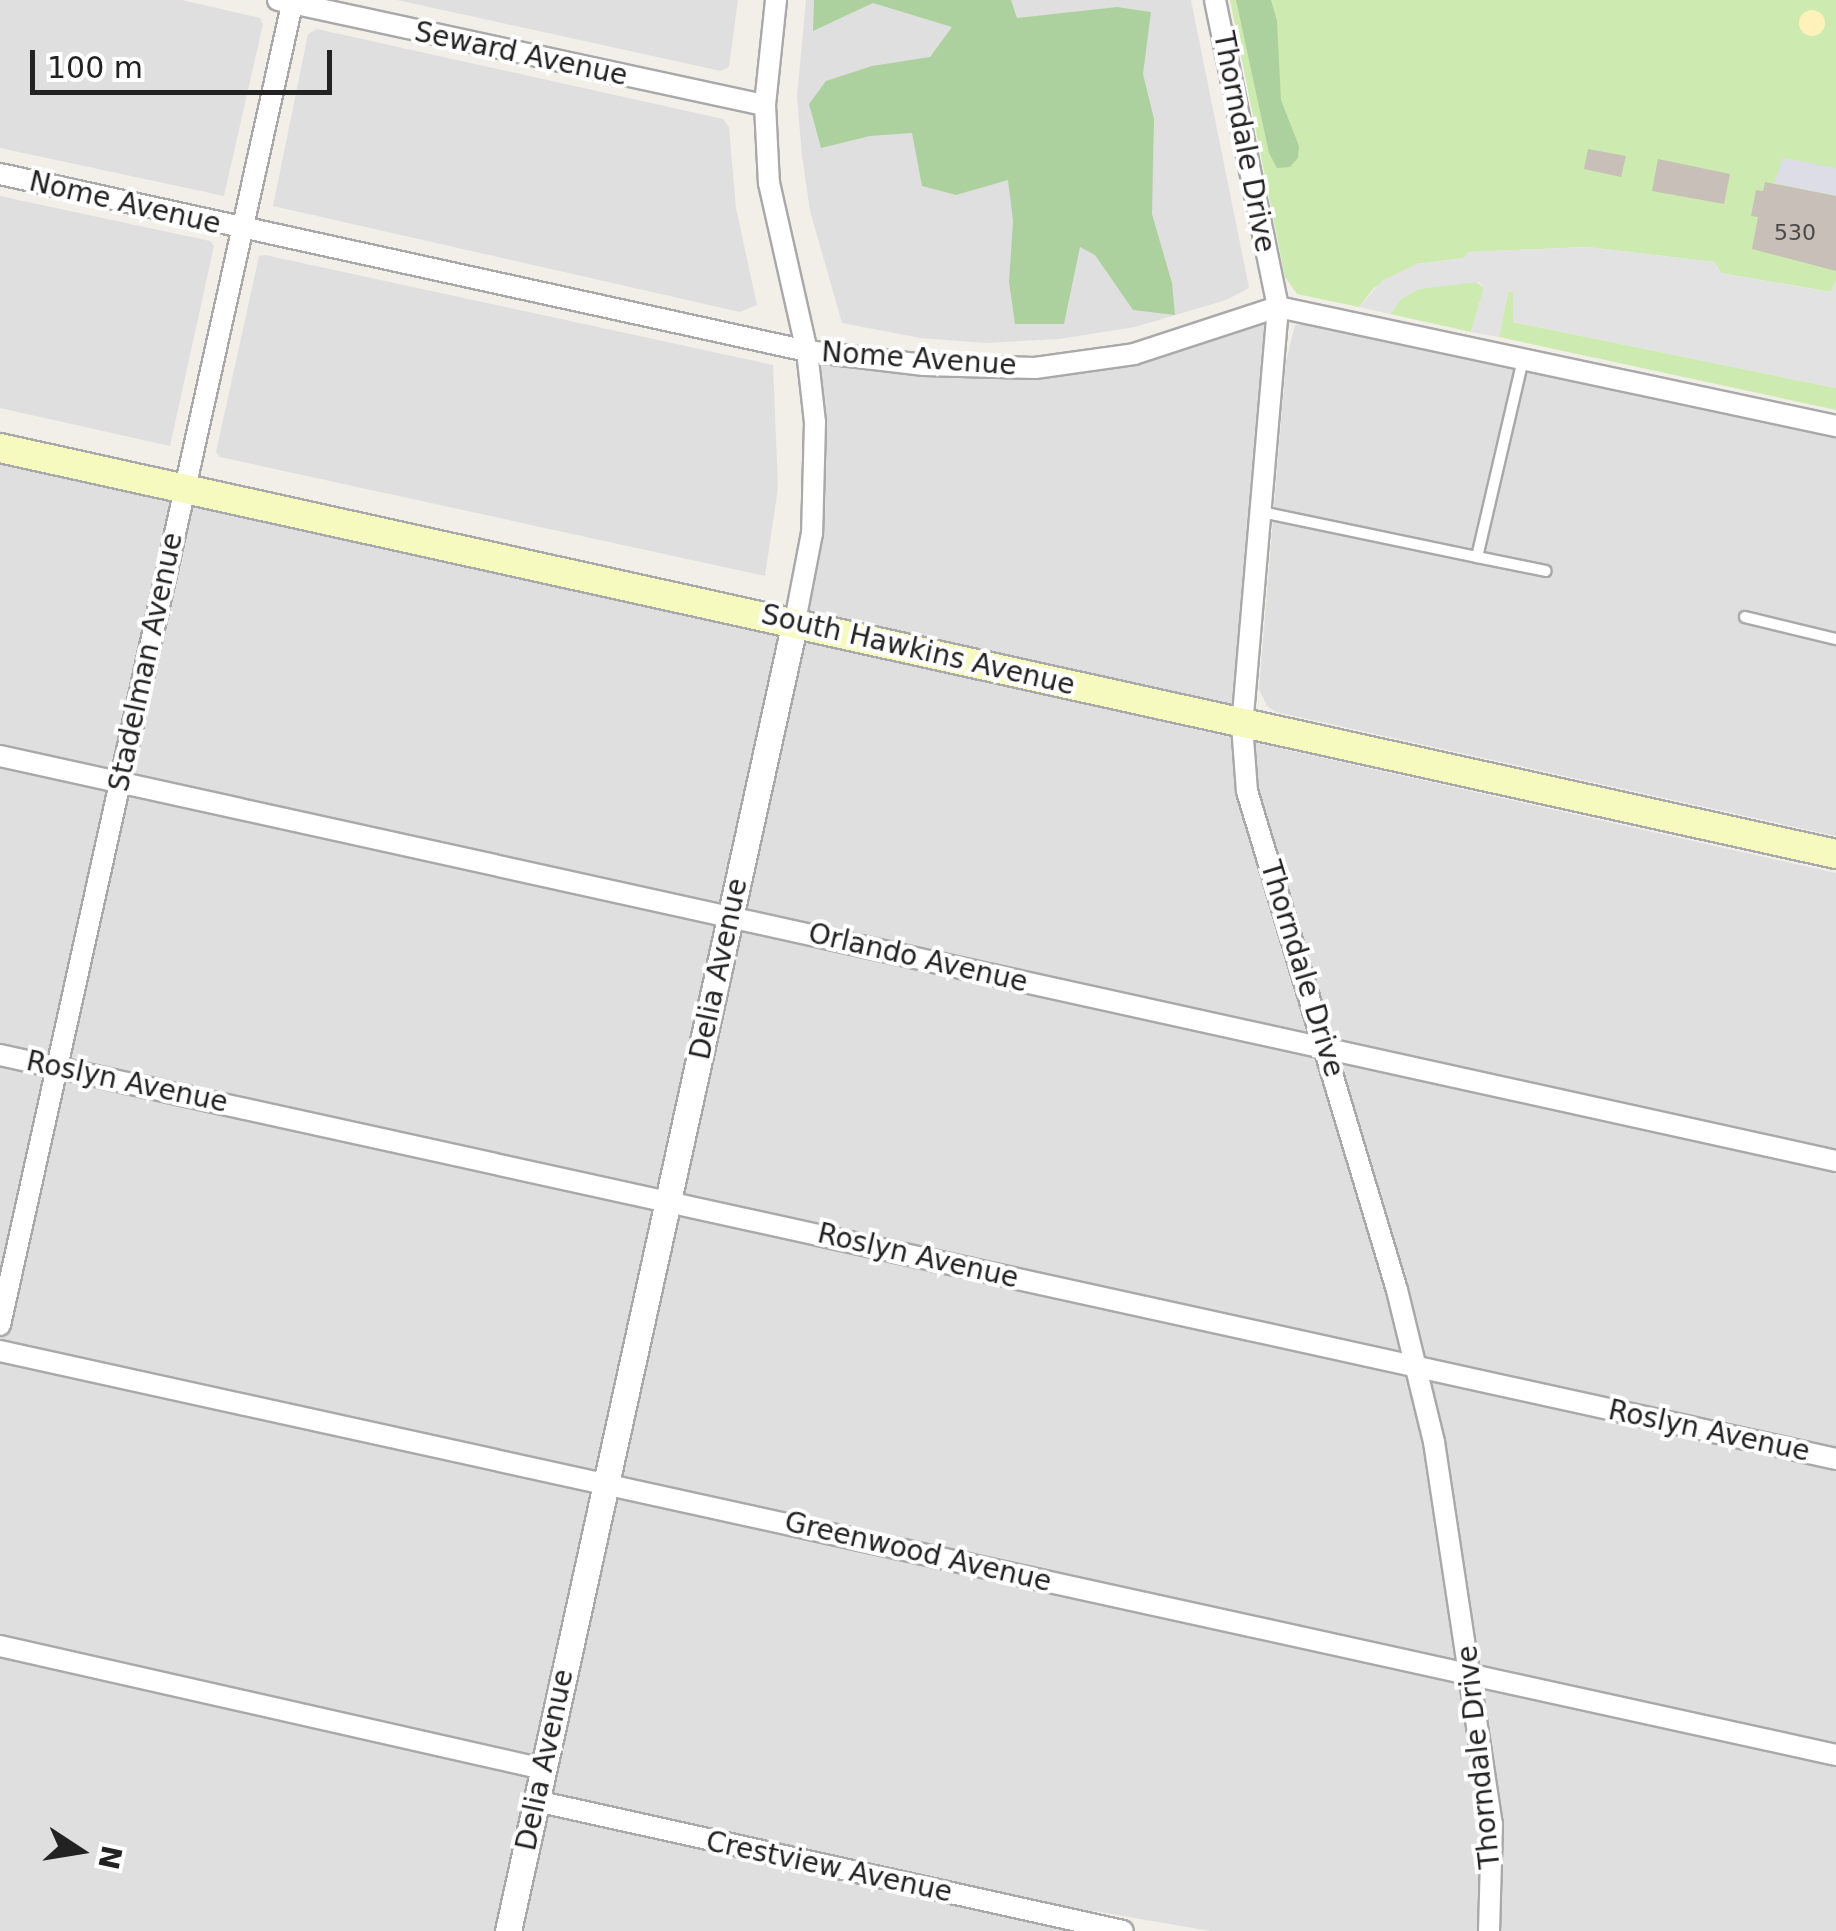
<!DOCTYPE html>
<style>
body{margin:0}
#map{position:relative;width:1836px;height:1931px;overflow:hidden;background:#f2efe9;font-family:"DejaVu Sans",sans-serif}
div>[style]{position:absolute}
.residential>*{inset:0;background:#e0dfdf}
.grass>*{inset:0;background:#cdebb0}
.forest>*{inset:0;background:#add19e}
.sand>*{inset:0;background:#fff1ba}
.round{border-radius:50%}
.parking>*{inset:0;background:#e2e2e2}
.plaza>*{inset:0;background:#dddde8}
.building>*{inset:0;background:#c7bfb8}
.roads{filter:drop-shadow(2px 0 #a9a9a9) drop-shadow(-2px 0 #a9a9a9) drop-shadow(0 2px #a9a9a9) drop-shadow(0 -2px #a9a9a9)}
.service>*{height:10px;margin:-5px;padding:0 5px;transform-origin:5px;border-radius:5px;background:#fff}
.minor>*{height:20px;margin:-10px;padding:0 10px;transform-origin:10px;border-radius:10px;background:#fff}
.tertiary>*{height:25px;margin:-12.5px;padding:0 12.5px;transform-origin:12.5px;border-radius:12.5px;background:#fff}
.secondary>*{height:28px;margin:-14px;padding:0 14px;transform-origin:14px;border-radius:14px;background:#f7fabf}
span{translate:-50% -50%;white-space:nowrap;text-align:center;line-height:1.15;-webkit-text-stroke:8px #fff;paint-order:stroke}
.number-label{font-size:22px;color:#4b4948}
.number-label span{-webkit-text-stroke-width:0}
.street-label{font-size:28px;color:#222}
.north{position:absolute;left:30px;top:1801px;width:100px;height:100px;-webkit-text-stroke:8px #fff;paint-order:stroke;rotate:102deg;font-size:28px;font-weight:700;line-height:40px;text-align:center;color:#222}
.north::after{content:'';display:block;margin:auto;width:35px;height:45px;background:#222;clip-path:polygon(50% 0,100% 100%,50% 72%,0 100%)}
.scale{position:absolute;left:30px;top:50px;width:302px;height:45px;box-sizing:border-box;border:5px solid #222;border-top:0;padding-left:12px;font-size:30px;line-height:35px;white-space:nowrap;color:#222;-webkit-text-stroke:8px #fff;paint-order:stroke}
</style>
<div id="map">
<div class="residential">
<i style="clip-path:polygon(0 0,182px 0,260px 18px,263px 24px,224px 196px,0 148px)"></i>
<i style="clip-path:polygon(397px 0,738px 0,729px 67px,721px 71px)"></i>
<i style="clip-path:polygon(806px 0,1191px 0,1249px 288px,1226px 300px,1135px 327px,1059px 339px,986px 343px,920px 338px,842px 323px,810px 211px,802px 156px,797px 97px)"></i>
<i style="clip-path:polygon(317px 29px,723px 119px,729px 127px,736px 208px,757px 305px,740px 312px,273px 206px,308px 34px)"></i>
<i style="clip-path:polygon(0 196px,210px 241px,214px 246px,170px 446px,0 408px)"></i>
<i style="clip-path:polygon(265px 255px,773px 365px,778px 488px,765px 576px,220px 457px,216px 452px,259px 256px)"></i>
<i style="clip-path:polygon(1278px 307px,1242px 725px,795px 621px,812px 533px,807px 351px,1085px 363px)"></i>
<i style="clip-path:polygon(1307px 324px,1836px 436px,1836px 836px,1276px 712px,1267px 706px,1259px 689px,1286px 361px,1295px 325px)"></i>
<i style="clip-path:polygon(0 461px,1836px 873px,1836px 1931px,1210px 1931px,1094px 1911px,1088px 1931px,0 1931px)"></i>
</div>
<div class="grass">
<i style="clip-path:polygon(1230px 0,1836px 0,1836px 281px,1831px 292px,1721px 273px,1714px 262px,1587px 247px,1469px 252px,1464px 258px,1417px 264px,1374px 288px,1359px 307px,1297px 294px,1285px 277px)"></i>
<i style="clip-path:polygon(1475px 281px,1484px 288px,1471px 332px,1390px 314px,1401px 299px,1418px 289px)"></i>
<i style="clip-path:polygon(1514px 290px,1513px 322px,1836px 388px,1836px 410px,1499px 337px,1508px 292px)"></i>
</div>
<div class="forest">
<i style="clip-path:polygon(814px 0,1011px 0,1017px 18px,1117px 7px,1151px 12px,1143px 74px,1154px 119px,1152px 214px,1172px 283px,1175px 315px,1133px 310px,1095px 255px,1080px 247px,1064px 324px,1015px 324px,1009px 282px,1013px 221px,1008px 180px,956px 195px,922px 186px,912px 133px,870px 136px,821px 148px,809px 104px,826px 81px,872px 66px,930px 57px,952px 27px,873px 3px,813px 31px)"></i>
<i style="clip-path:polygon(1236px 0,1271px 0,1277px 21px,1281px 100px,1299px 146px,1298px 158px,1290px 167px,1277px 168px,1269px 153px)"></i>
</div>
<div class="sand">
<i class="round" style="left:1799px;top:10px;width:26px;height:26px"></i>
</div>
<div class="parking">
<i style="clip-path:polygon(1587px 247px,1714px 262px,1721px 273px,1830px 292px,1836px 281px,1836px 388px,1513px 322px,1513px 290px,1508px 292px,1499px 337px,1471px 332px,1484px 288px,1479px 282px,1418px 289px,1401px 299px,1390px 314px,1359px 307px,1383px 280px,1417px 264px,1464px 258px,1468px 252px)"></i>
</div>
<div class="plaza">
<i style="clip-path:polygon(1783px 158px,1836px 168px,1836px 196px,1774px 183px)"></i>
</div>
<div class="building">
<i style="clip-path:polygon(1588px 149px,1626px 156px,1621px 177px,1584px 169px)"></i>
<i style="clip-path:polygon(1658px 159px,1730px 174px,1724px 204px,1652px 191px)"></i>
<i style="clip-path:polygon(1765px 182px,1836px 196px,1836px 271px,1752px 249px,1758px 217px,1751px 216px,1756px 190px,1763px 191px)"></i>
</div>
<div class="roads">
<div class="service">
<i style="left:1261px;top:512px;width:221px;rotate:11.8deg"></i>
<i style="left:1477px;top:557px;width:203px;rotate:-76.9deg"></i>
<i style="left:1477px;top:557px;width:70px;rotate:11.5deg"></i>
<i style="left:1745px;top:617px;width:94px;rotate:13.6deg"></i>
</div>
<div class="minor">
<i style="left:278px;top:0;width:498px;rotate:12.2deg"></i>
<i style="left:776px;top:0;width:106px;rotate:96deg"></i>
<i style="left:765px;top:105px;width:78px;rotate:87.1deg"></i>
<i style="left:769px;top:183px;width:172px;rotate:77.3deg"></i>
<i style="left:807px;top:351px;width:71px;rotate:83.6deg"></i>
<i style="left:815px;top:422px;width:111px;rotate:91.5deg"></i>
<i style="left:812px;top:533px;width:90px;rotate:100.9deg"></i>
<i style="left:1215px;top:0;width:313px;rotate:78.4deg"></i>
<i style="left:1278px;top:307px;width:420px;rotate:94.9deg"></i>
<i style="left:1242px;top:725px;width:66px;rotate:85.7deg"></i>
<i style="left:1247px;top:791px;width:521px;rotate:73.27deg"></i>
<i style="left:1397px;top:1290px;width:156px;rotate:76.3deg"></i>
<i style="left:1434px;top:1442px;width:386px;rotate:81.4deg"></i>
<i style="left:1492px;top:1824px;width:107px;rotate:91.6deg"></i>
<i style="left:0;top:174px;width:826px;rotate:12.37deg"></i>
<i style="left:807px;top:351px;width:118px;rotate:6.8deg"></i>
<i style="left:924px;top:365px;width:111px;rotate:1.5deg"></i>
<i style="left:1035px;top:368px;width:100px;rotate:-8deg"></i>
<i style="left:1134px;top:354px;width:151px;rotate:-18.1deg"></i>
<i style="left:1278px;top:307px;width:571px;rotate:12.04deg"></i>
<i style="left:0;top:756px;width:1880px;rotate:12.44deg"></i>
<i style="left:0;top:1055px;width:1880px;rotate:12.41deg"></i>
<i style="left:0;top:1325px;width:1357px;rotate:-77.53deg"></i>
<i style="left:0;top:1351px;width:1880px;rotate:12.41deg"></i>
<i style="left:0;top:1646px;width:557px;rotate:12.76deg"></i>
<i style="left:536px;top:1801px;width:601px;rotate:12.49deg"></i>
</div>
<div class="tertiary">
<i style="left:508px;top:1931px;width:1341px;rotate:-77.64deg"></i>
</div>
<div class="secondary">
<i style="left:0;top:448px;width:1880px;rotate:12.47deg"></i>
</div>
</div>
<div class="number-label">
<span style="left:1795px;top:233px">530</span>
</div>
<div class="street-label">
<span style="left:521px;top:54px;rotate:12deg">Seward Avenue</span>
<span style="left:1244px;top:142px;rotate:79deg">Thorndale Drive</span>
<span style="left:125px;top:203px;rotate:13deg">Nome Avenue</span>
<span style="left:919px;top:359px;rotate:4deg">Nome Avenue</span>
<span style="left:918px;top:650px;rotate:13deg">South Hawkins Avenue</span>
<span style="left:146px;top:662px;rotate:-78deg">Stadelman Avenue</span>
<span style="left:918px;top:958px;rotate:13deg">Orlando Avenue</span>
<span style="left:719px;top:969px;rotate:-78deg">Delia Avenue</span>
<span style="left:1302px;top:969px;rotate:73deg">Thorndale Drive</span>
<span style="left:127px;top:1082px;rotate:12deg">Roslyn Avenue</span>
<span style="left:918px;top:1256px;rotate:13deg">Roslyn Avenue</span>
<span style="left:1709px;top:1431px;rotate:12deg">Roslyn Avenue</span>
<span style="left:918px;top:1552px;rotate:13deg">Greenwood Avenue</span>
<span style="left:1479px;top:1757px;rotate:-96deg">Thorndale Drive</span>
<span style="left:545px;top:1760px;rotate:-78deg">Delia Avenue</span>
<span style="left:829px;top:1867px;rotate:12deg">Crestview Avenue</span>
</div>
<div class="north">N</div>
<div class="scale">100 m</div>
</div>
